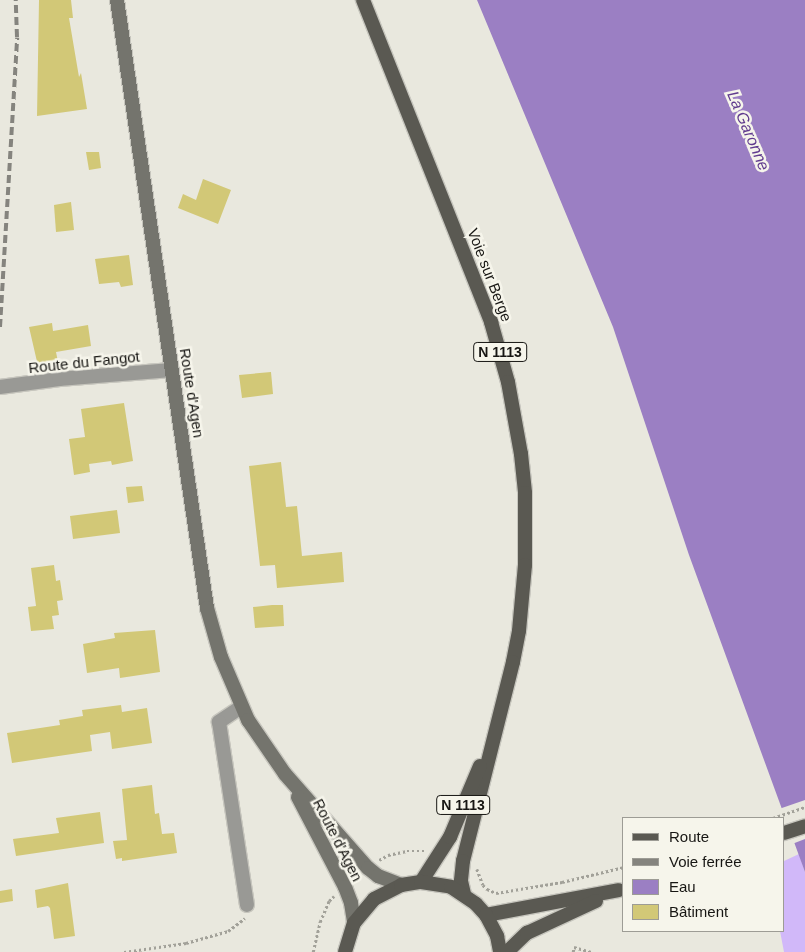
<!DOCTYPE html>
<meta charset="utf-8">
<style>
body{margin:0}
#map{position:relative;width:805px;height:952px;overflow:hidden;background:#e9e8de;font-family:Helvetica,sans-serif}
div>[style]{position:absolute}
.green>*{inset:0;background:#d1b8f9}
.water>*{inset:0;background:#9b7fc3}
.pier>*{inset:0;background:#e9e8de}
.building>*{inset:0;background:#d2c877}
.path>*{height:2.5px;margin-top:-1.25px;transform-origin:0;background:repeating-linear-gradient(90deg,#a2a199 0 2.5px,transparent 0 5px)}
.roads{filter:drop-shadow(1px 0 #c7c6be) drop-shadow(-1px 0 #c7c6be) drop-shadow(0 1px #c7c6be) drop-shadow(0 -1px #c7c6be)}
.minor>*{height:14px;margin:-7px;padding:0 7px;transform-origin:7px;border-radius:7px;background:#999995}
.tertiary>*{height:14px;margin:-7px;padding:0 7px;transform-origin:7px;border-radius:7px;background:#999995}
.secondary>*{height:14px;margin:-7px;padding:0 7px;transform-origin:7px;border-radius:7px;background:#74746d}
.primary>*{height:14px;margin:-7px;padding:0 7px;transform-origin:7px;border-radius:7px;background:#5a5952}
.rail>*{height:4px;margin-top:-2px;transform-origin:0;background:repeating-linear-gradient(90deg,#85847e 0 8px,transparent 0 12px)}
span{translate:-50% -50%;white-space:nowrap;text-align:center;line-height:1.15;-webkit-text-stroke:5px #f6f5eb;paint-order:stroke}
.shield-label span{padding:1px 4px;background:#f6f5eb;border:1px solid;border-radius:4px;-webkit-text-stroke-width:0}
.shield-label{font-size:14px;color:#171613;font-weight:700}
.street-label{font-size:15px;color:#171613}
.water-label{font-size:16px;color:#603b8e;font-style:italic}
.legend{position:absolute;left:622px;top:817px;width:162px;height:115px;box-sizing:border-box;background:#f6f5eb;border:1px solid #9d9c95;margin:0;padding:6px 9px;list-style:none;font-size:15px;color:#171613}
.legend li{display:flex;align-items:center;gap:10px;height:25px}
.legend b{width:25px;border:1px solid #9d9c95}
</style>
<div id="map">
<div class="green">
<i style="clip-path:polygon(799px 854px,805px 872px,805px 952px,784px 952px,780px 931px,784px 931px,784px 861px)"></i>
</div>
<div class="water">
<i style="clip-path:polygon(477px 0,805px 0,805px 872px,689px 555px,613px 327px)"></i>
</div>
<div class="pier">
<i style="clip-path:polygon(805px 800px,805px 839px,792px 844px,779px 809px)"></i>
</div>
<div class="building">
<i style="clip-path:polygon(39px 0,71px 0,73px 18px,69px 18px,79px 77px,81px 73px,87px 109px,37px 116px)"></i>
<i style="clip-path:polygon(86px 152px,99px 152px,101px 168px,89px 170px)"></i>
<i style="clip-path:polygon(203px 179px,231px 190px,218px 224px,178px 208px,183px 194px,196px 200px)"></i>
<i style="clip-path:polygon(71px 202px,74px 230px,56px 232px,54px 205px)"></i>
<i style="clip-path:polygon(129px 255px,133px 285px,121px 287px,119px 282px,99px 284px,95px 259px)"></i>
<i style="clip-path:polygon(52px 323px,53px 331px,88px 325px,91px 346px,56px 352px,58px 362px,38px 366px,29px 327px)"></i>
<i style="clip-path:polygon(271px 372px,273px 394px,242px 398px,239px 375px)"></i>
<i style="clip-path:polygon(124px 403px,133px 461px,112px 465px,111px 461px,89px 464px,90px 472px,74px 475px,69px 439px,85px 437px,81px 409px)"></i>
<i style="clip-path:polygon(281px 462px,286px 507px,297px 506px,302px 556px,342px 552px,344px 582px,277px 588px,275px 565px,260px 566px,249px 466px)"></i>
<i style="clip-path:polygon(142px 486px,144px 501px,128px 503px,126px 487px)"></i>
<i style="clip-path:polygon(117px 510px,120px 533px,73px 539px,70px 516px)"></i>
<i style="clip-path:polygon(54px 565px,56px 581px,60px 580px,63px 600px,57px 601px,59px 615px,52px 616px,54px 629px,31px 631px,28px 607px,36px 606px,31px 568px)"></i>
<i style="clip-path:polygon(272px 605px,283px 605px,284px 626px,255px 628px,253px 607px)"></i>
<i style="clip-path:polygon(155px 630px,160px 672px,120px 678px,119px 668px,87px 673px,83px 644px,115px 638px,114px 633px)"></i>
<i style="clip-path:polygon(121px 705px,122px 712px,147px 708px,152px 743px,112px 749px,110px 732px,90px 735px,92px 751px,12px 763px,7px 733px,60px 725px,59px 720px,83px 716px,82px 710px)"></i>
<i style="clip-path:polygon(152px 785px,155px 814px,159px 813px,162px 834px,174px 833px,177px 853px,122px 861px,122px 858px,116px 859px,113px 841px,127px 840px,122px 789px)"></i>
<i style="clip-path:polygon(100px 812px,104px 843px,16px 856px,13px 839px,59px 833px,56px 818px)"></i>
<i style="clip-path:polygon(68px 883px,75px 936px,54px 939px,50px 908px,48px 906px,37px 908px,35px 890px)"></i>
<i style="clip-path:polygon(12px 889px,13px 901px,0 903px,0 891px)"></i>
</div>
<div class="path">
<i style="left:773px;top:818px;width:34px;rotate:-19deg"></i>
<i style="left:379px;top:860px;width:10px;rotate:-29deg"></i>
<i style="left:388px;top:855px;width:19px;rotate:-12deg"></i>
<i style="left:407px;top:851px;width:17px"></i>
<i style="left:477px;top:869px;width:17px;rotate:69deg"></i>
<i style="left:483px;top:885px;width:6px;rotate:45deg"></i>
<i style="left:487px;top:889px;width:10px;rotate:24deg"></i>
<i style="left:496px;top:893px;width:67px;rotate:-9.5deg"></i>
<i style="left:562px;top:882px;width:64px;rotate:-13.6deg"></i>
<i style="left:124px;top:952px;width:63px;rotate:-8.3deg"></i>
<i style="left:186px;top:943px;width:44px;rotate:-15.9deg"></i>
<i style="left:228px;top:931px;width:21px;rotate:-37deg"></i>
<i style="left:313px;top:952px;width:31px;rotate:-77deg"></i>
<i style="left:320px;top:922px;width:23px;rotate:-67deg"></i>
<i style="left:329px;top:901px;width:7px;rotate:-45deg"></i>
<i style="left:573px;top:952px;width:5px;rotate:-79deg"></i>
<i style="left:574px;top:947px;width:19px;rotate:16deg"></i>
</div>
<div class="roads">
<div class="minor">
<i style="left:241px;top:707px;width:27px;rotate:146deg"></i>
<i style="left:219px;top:722px;width:185px;rotate:81.3deg"></i>
</div>
<div class="tertiary">
<i style="left:0;top:387px;width:60px;rotate:-7.7deg"></i>
<i style="left:59px;top:379px;width:113px;rotate:-4.6deg"></i>
</div>
<div class="secondary">
<i style="left:117px;top:0;width:615px;rotate:81.58deg"></i>
<i style="left:207px;top:608px;width:51px;rotate:74.1deg"></i>
<i style="left:221px;top:657px;width:69px;rotate:66.8deg"></i>
<i style="left:248px;top:720px;width:65px;rotate:55.6deg"></i>
<i style="left:285px;top:774px;width:125px;rotate:48.6deg"></i>
<i style="left:368px;top:868px;width:13px;rotate:39deg"></i>
<i style="left:378px;top:876px;width:25px;rotate:21deg"></i>
<i style="left:298px;top:797px;width:102px;rotate:62.4deg"></i>
<i style="left:345px;top:887px;width:17px;rotate:69deg"></i>
<i style="left:351px;top:903px;width:20px;rotate:81deg"></i>
</div>
<div class="primary">
<i style="left:363px;top:0;width:347px;rotate:68.3deg"></i>
<i style="left:491px;top:322px;width:62px;rotate:74.2deg"></i>
<i style="left:508px;top:382px;width:73px;rotate:79.8deg"></i>
<i style="left:521px;top:454px;width:39px;rotate:84deg"></i>
<i style="left:525px;top:493px;width:72px;rotate:90deg"></i>
<i style="left:525px;top:565px;width:66px;rotate:95.2deg"></i>
<i style="left:519px;top:631px;width:32px;rotate:101deg"></i>
<i style="left:513px;top:662px;width:205px;rotate:104.1deg"></i>
<i style="left:463px;top:861px;width:20px;rotate:96deg"></i>
<i style="left:461px;top:881px;width:13px;rotate:77deg"></i>
<i style="left:784px;top:833px;width:22px;rotate:-18deg"></i>
<i style="left:421px;top:882px;width:54px;rotate:-57.2deg"></i>
<i style="left:450px;top:837px;width:77px;rotate:-67.1deg"></i>
<i style="left:486px;top:915px;width:135px;rotate:-10.6deg"></i>
<i style="left:345px;top:952px;width:30px;rotate:-73deg"></i>
<i style="left:354px;top:923px;width:31px;rotate:-50deg"></i>
<i style="left:374px;top:899px;width:30px;rotate:-27deg"></i>
<i style="left:401px;top:885px;width:20px;rotate:-9deg"></i>
<i style="left:421px;top:882px;width:30px;rotate:9deg"></i>
<i style="left:451px;top:887px;width:30px;rotate:34deg"></i>
<i style="left:476px;top:904px;width:15px;rotate:48deg"></i>
<i style="left:486px;top:915px;width:24px;rotate:62deg"></i>
<i style="left:497px;top:936px;width:16px;rotate:79deg"></i>
<i style="left:507px;top:952px;width:28px;rotate:-44deg"></i>
<i style="left:527px;top:933px;width:76px;rotate:-24.9deg"></i>
</div>
</div>
<div class="rail">
<i style="left:0;top:327px;width:290px;rotate:-86.6deg"></i>
<i style="left:17px;top:37px;width:37px;rotate:-92deg"></i>
</div>
<div class="shield-label">
<span style="left:500px;top:352px">N 1113</span>
<span style="left:463px;top:805px">N 1113</span>
</div>
<div class="street-label">
<span style="left:490px;top:275px;rotate:69deg">Voie sur Berge</span>
<span style="left:84px;top:362px;rotate:-6deg">Route du Fangot</span>
<span style="left:192px;top:393px;rotate:81deg">Route d'Agen</span>
<span style="left:338px;top:840px;rotate:63deg">Route d'Agen</span>
</div>
<div class="water-label">
<span style="left:748px;top:131px;rotate:67deg">La Garonne</span>
</div>
<ul class="legend">
<li><b style="height:6px;background:#5a5952"></b>Route</li>
<li><b style="height:6px;background:#85847e"></b>Voie ferrée</li>
<li><b style="height:14px;background:#9b7fc3"></b>Eau</li>
<li><b style="height:14px;background:#d2c877"></b>Bâtiment</li>
</ul>
</div>
